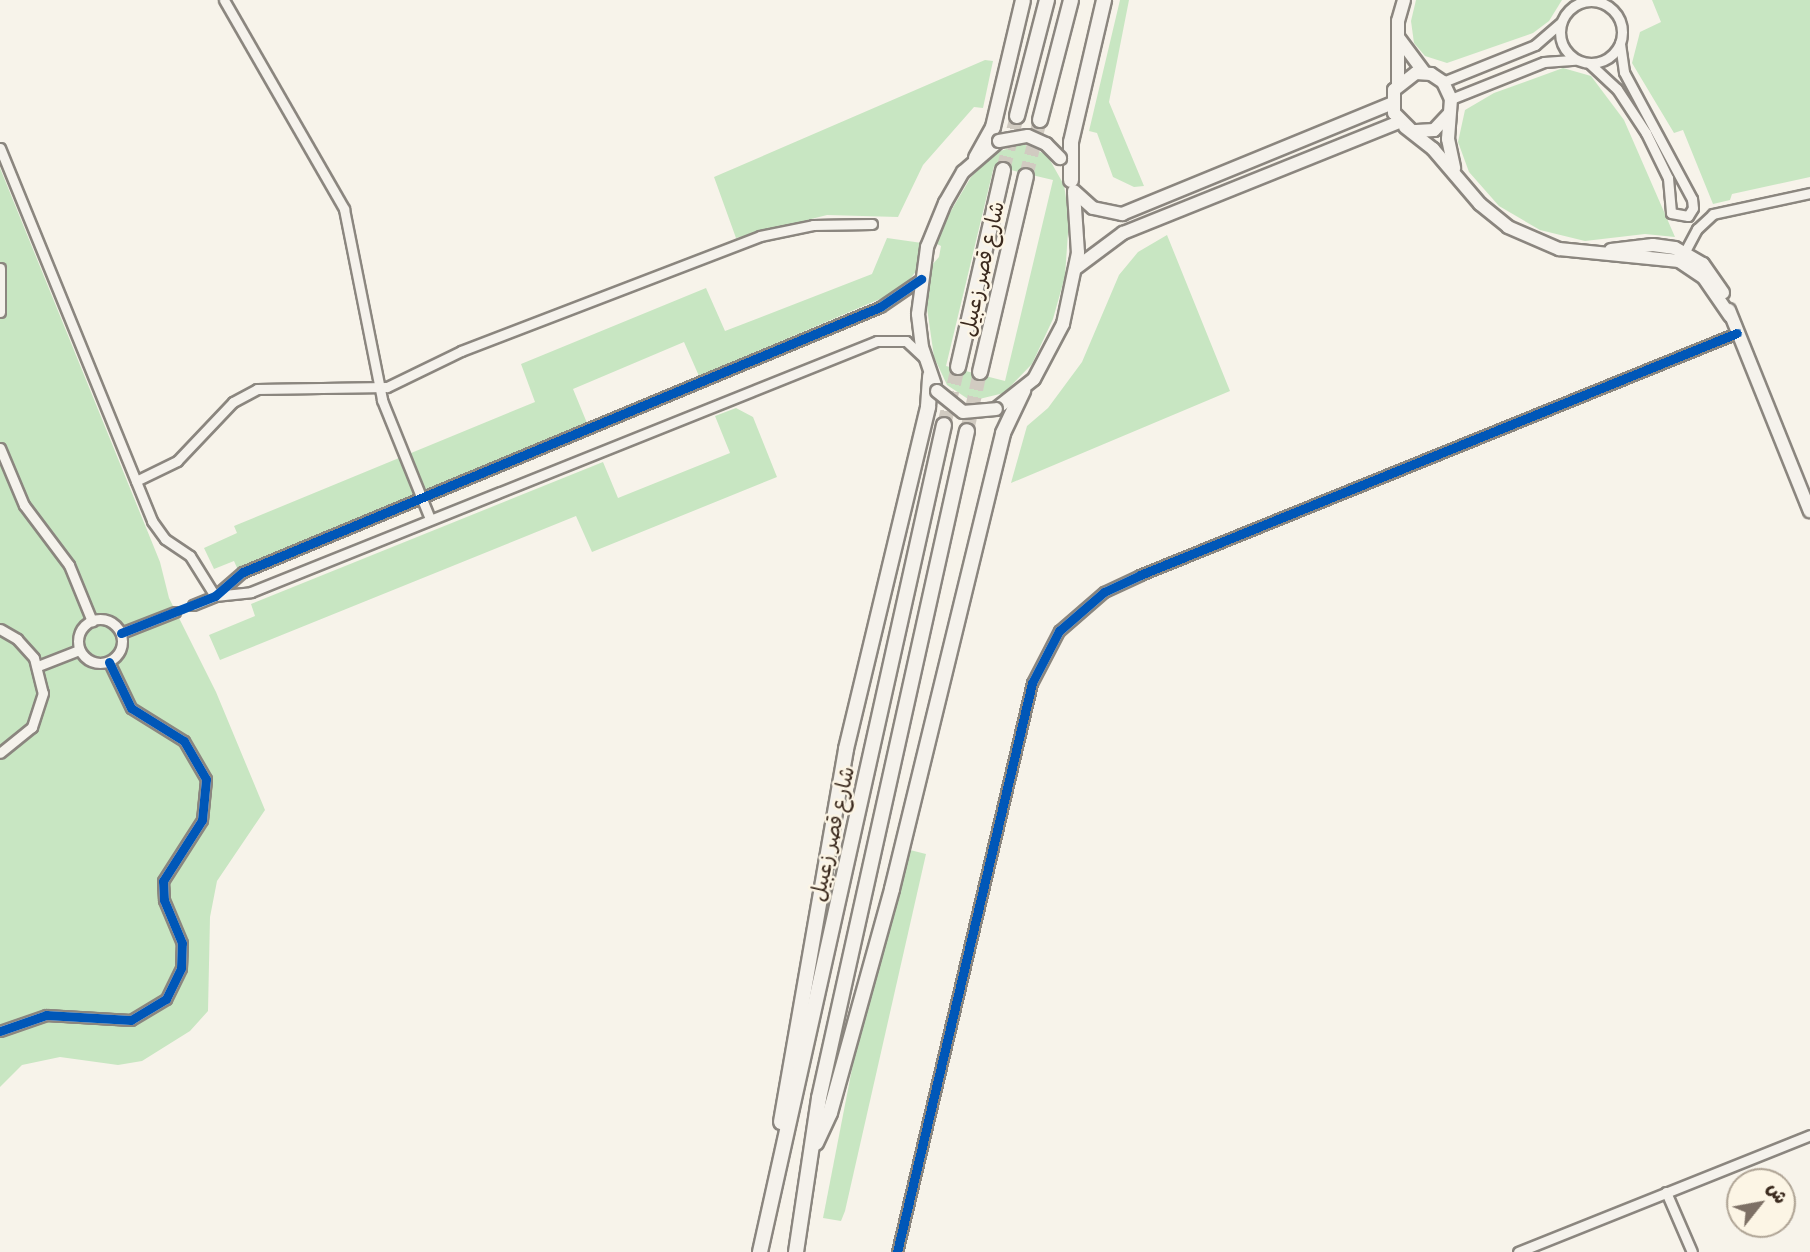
<!DOCTYPE html>
<meta charset="utf-8">
<style>
body{margin:0}
#map{position:relative;width:1810px;height:1252px;overflow:hidden;background:#f7f3ea;font-family:Pangolin,"Playpen Sans Arabic",sans-serif}
div>[style]{position:absolute}
.green>*{inset:0;background:#c8e6c2}
.street-tunnel>*{height:9px;margin-top:-4.5px;transform-origin:0;background:repeating-linear-gradient(90deg,#d1cbc1 0 9px,transparent 0 13.5px)}
.primary-tunnel>*{height:14px;margin-top:-7px;transform-origin:0;background:repeating-linear-gradient(90deg,#d1cbc1 0 14px,transparent 0 21px)}
.roads{filter:drop-shadow(2px 0 #8b867f) drop-shadow(-2px 0 #8b867f) drop-shadow(0 2px #8b867f) drop-shadow(0 -2px #8b867f)}
.street>*{height:9px;margin:-4.5px;padding:0 4.5px;transform-origin:4.5px;border-radius:4.5px;background:#f5f2ec}
.street>.ring{margin:-4.5px;padding:0;box-sizing:content-box;background:none;border:9px solid #f5f2ec;border-radius:50%}
.secondary>*{height:12px;margin:-6px;padding:0 6px;transform-origin:6px;border-radius:6px;background:#f5f2ec}
.primary>*{height:14px;margin:-7px;padding:0 7px;transform-origin:7px;border-radius:7px;background:#f5f2ec}
.bridges{filter:drop-shadow(2px 0 #8b867f) drop-shadow(-2px 0 #8b867f) drop-shadow(0 2px #8b867f) drop-shadow(0 -2px #8b867f)}
.secondary-bridge>*{height:12px;margin:-6px;padding:0 6px;transform-origin:6px;border-radius:6px;background:#f5f2ec}
.cycleway>*{height:9px;margin:-4.5px;padding:0 4.5px;transform-origin:4.5px;border-radius:4.5px;background:#0057b8}
span{translate:-50% -50%;white-space:nowrap;text-align:center;line-height:1.15;-webkit-text-stroke:5px #fcf5e5;paint-order:stroke}
.street-label{font-size:21px;color:#3b2a1e}
.north{position:absolute;left:1726px;top:1168px;width:70px;height:70px;box-sizing:border-box;background:#fcf5e5;border:2px solid #afa495;border-radius:50%;rotate:59deg;font-size:19px;font-weight:700;line-height:28px;text-align:center;color:#3b2a1e}
.north::after{content:'';display:block;margin:auto;width:24px;height:32px;background:#7d7065;clip-path:polygon(50% 0,100% 100%,50% 72%,0 100%)}
</style>
<div id="map">
<div class="green">
<i style="clip-path:polygon(1120px 0,1129px 0,1109px 102px,1144px 186px,1134px 187px,1113px 177px,1097px 133px,1089px 131px)"></i>
<i style="clip-path:polygon(1416px 0,1562px 0,1549px 21px,1533px 33px,1447px 63px,1425px 56px,1414px 43px,1411px 21px)"></i>
<i style="clip-path:polygon(1652px 0,1810px 0,1810px 177px,1732px 194px,1730px 200px,1713px 204px,1683px 130px,1674px 133px,1632px 63px,1640px 32px,1661px 22px)"></i>
<i style="clip-path:polygon(985px 60px,993px 61px,983px 108px,974px 107px,923px 165px,898px 217px,827px 215px,736px 238px,714px 177px)"></i>
<i style="clip-path:polygon(1563px 68px,1591px 76px,1624px 120px,1675px 237px,1645px 234px,1585px 241px,1540px 230px,1499px 206px,1469px 172px,1458px 142px,1465px 110px,1494px 93px)"></i>
<i style="clip-path:polygon(evenodd,1023px 144px,1047px 155px,1064px 185px,1069px 218px,1065px 276px,1053px 319px,1032px 364px,1004px 393px,971px 401px,947px 385px,934px 357px,927px 308px,932px 265px,939px 257px,941px 246px,937px 244px,945px 221px,971px 177px,997px 152px,1023px 144px,994px 166px,1053px 180px,1005px 381px,946px 366px,994px 166px)"></i>
<i style="clip-path:polygon(0 168px,160px 562px,169px 598px,216px 692px,265px 810px,217px 881px,210px 917px,208px 1011px,190px 1031px,142px 1061px,118px 1065px,60px 1057px,22px 1065px,0 1087px)"></i>
<i style="clip-path:polygon(1167px 235px,1230px 391px,1011px 483px,1027px 426px,1048px 408px,1082px 362px,1119px 275px,1138px 252px)"></i>
<i style="clip-path:polygon(887px 238px,922px 243px,918px 269px,901px 290px,699px 376px,684px 342px,573px 389px,587px 423px,238px 570px,234px 561px,214px 569px,204px 548px,237px 533px,234px 526px,535px 402px,521px 364px,706px 288px,725px 331px,872px 274px)"></i>
<i style="clip-path:polygon(736px 408px,753px 417px,777px 477px,592px 552px,576px 516px,220px 660px,209px 635px,255px 616px,251px 604px,603px 462px,618px 498px,730px 453px,715px 416px)"></i>
<i style="clip-path:polygon(910px 850px,926px 854px,845px 1211px,841px 1221px,823px 1218px,857px 1043px)"></i>
</div>
<div class="street-tunnel">
<i style="left:175px;top:612px;width:19px;rotate:-21deg"></i>
</div>
<div class="primary-tunnel">
<i style="left:1003px;top:170px;width:56px;rotate:-75.5deg"></i>
<i style="left:1026px;top:176px;width:58px;rotate:-76deg"></i>
<i style="left:944px;top:425px;width:60px;rotate:-76.4deg"></i>
<i style="left:967px;top:431px;width:60px;rotate:-77.6deg"></i>
</div>
<div class="roads">
<div class="street">
<i style="left:224px;top:0;width:241px;rotate:60.1deg"></i>
<i style="left:344px;top:209px;width:195px;rotate:78.7deg"></i>
<i style="left:382px;top:400px;width:128px;rotate:68deg"></i>
<i class="ring" style="left:1560px;top:1px;width:53px;height:53px"></i>
<i style="left:1589px;top:63px;width:38px;rotate:43deg"></i>
<i style="left:1617px;top:89px;width:53px;rotate:56.6deg"></i>
<i style="left:1646px;top:133px;width:50px;rotate:63.9deg"></i>
<i style="left:1668px;top:178px;width:35px;rotate:85deg"></i>
<i style="left:1671px;top:213px;width:17px;rotate:10deg"></i>
<i style="left:1688px;top:216px;width:9px;rotate:-58deg"></i>
<i style="left:1693px;top:208px;width:9px;rotate:-96deg"></i>
<i style="left:1692px;top:199px;width:144px;rotate:-118.2deg"></i>
<i style="left:1624px;top:72px;width:29px;rotate:-98deg"></i>
<i style="left:1443px;top:82px;width:99px;rotate:-21.9deg"></i>
<i style="left:1535px;top:45px;width:33px;rotate:-41deg"></i>
<i style="left:1451px;top:99px;width:100px;rotate:-21.7deg"></i>
<i style="left:1544px;top:62px;width:31px;rotate:-4deg"></i>
<i style="left:0;top:148px;width:403px;rotate:67.8deg"></i>
<i style="left:152px;top:521px;width:22px;rotate:54deg"></i>
<i style="left:165px;top:539px;width:30px;rotate:34deg"></i>
<i style="left:190px;top:556px;width:47px;rotate:58deg"></i>
<i style="left:1682px;top:257px;width:32px;rotate:-62deg"></i>
<i style="left:1697px;top:229px;width:22px;rotate:-43deg"></i>
<i style="left:1713px;top:214px;width:99px;rotate:-12.2deg"></i>
<i style="left:0;top:268px;width:44px;rotate:90deg"></i>
<i style="left:0;top:448px;width:62px;rotate:67.2deg"></i>
<i style="left:24px;top:505px;width:75px;rotate:53.1deg"></i>
<i style="left:69px;top:565px;width:61px;rotate:67.7deg"></i>
<i style="left:136px;top:481px;width:46px;rotate:-26deg"></i>
<i style="left:177px;top:461px;width:81px;rotate:-46.5deg"></i>
<i style="left:233px;top:402px;width:27px;rotate:-28deg"></i>
<i style="left:257px;top:389px;width:130px;rotate:-0.9deg"></i>
<i style="left:387px;top:387px;width:82px;rotate:-25.9deg"></i>
<i style="left:461px;top:351px;width:320px;rotate:-21deg"></i>
<i style="left:760px;top:236px;width:54px;rotate:-11.7deg"></i>
<i style="left:813px;top:225px;width:59px;rotate:-1deg"></i>
<i style="left:215px;top:596px;width:36px;rotate:-6deg"></i>
<i style="left:251px;top:592px;width:674px;rotate:-21.85deg"></i>
<i style="left:877px;top:341px;width:29px"></i>
<i style="left:906px;top:341px;width:23px;rotate:43deg"></i>
<i style="left:193px;top:605px;width:24px;rotate:-22deg"></i>
<i style="left:215px;top:596px;width:37px;rotate:-41deg"></i>
<i style="left:243px;top:572px;width:690px;rotate:-22.59deg"></i>
<i style="left:880px;top:307px;width:50px;rotate:-34.3deg"></i>
<i class="ring" style="left:78px;top:619px;width:35px;height:35px"></i>
<i style="left:0;top:629px;width:20px;rotate:30deg"></i>
<i style="left:17px;top:639px;width:25px;rotate:48deg"></i>
<i style="left:34px;top:658px;width:36px;rotate:76deg"></i>
<i style="left:43px;top:693px;width:36px;rotate:108deg"></i>
<i style="left:32px;top:727px;width:41px;rotate:140.9deg"></i>
<i style="left:121px;top:633px;width:58px;rotate:-21.3deg"></i>
<i style="left:38px;top:666px;width:44px;rotate:-21.3deg"></i>
<i style="left:0;top:1031px;width:49px;rotate:-19.2deg"></i>
<i style="left:46px;top:1015px;width:85px;rotate:3.4deg"></i>
<i style="left:131px;top:1020px;width:41px;rotate:-31deg"></i>
<i style="left:166px;top:999px;width:34px;rotate:-64deg"></i>
<i style="left:181px;top:968px;width:25px;rotate:-88deg"></i>
<i style="left:182px;top:943px;width:47px;rotate:-112.7deg"></i>
<i style="left:164px;top:900px;width:19px;rotate:-93deg"></i>
<i style="left:163px;top:881px;width:72px;rotate:-57.4deg"></i>
<i style="left:202px;top:820px;width:41px;rotate:-84.4deg"></i>
<i style="left:206px;top:779px;width:44px;rotate:-120.1deg"></i>
<i style="left:184px;top:741px;width:62px;rotate:-148.1deg"></i>
<i style="left:131px;top:708px;width:51px;rotate:-115.6deg"></i>
<i style="left:1666px;top:1192px;width:65px;rotate:66.6deg"></i>
<i style="left:897px;top:1252px;width:585px;rotate:-76.65deg"></i>
<i style="left:1032px;top:683px;width:59px;rotate:-62.6deg"></i>
<i style="left:1059px;top:631px;width:60px;rotate:-40.9deg"></i>
<i style="left:1104px;top:592px;width:40px;rotate:-25deg"></i>
<i style="left:1140px;top:575px;width:644px;rotate:-22.07deg"></i>
<i style="left:1518px;top:1252px;width:315px;rotate:-21.8deg"></i>
</div>
<div class="secondary">
<i style="left:1398px;top:37px;width:44px;rotate:53.4deg"></i>
<i style="left:1398px;top:84px;width:63px;rotate:-90deg"></i>
<i style="left:1398px;top:21px;width:22px;rotate:-74deg"></i>
<i style="left:1449px;top:114px;width:22px;rotate:133deg"></i>
<i style="left:1434px;top:130px;width:22px;rotate:177deg"></i>
<i style="left:1412px;top:131px;width:25px;rotate:-135deg"></i>
<i style="left:1394px;top:113px;width:23px;rotate:-90deg"></i>
<i style="left:1394px;top:90px;width:28px;rotate:-38deg"></i>
<i style="left:1416px;top:73px;width:15px;rotate:4deg"></i>
<i style="left:1431px;top:74px;width:14px;rotate:34deg"></i>
<i style="left:1443px;top:82px;width:19px;rotate:65deg"></i>
<i style="left:1451px;top:99px;width:40px;rotate:94.3deg"></i>
<i style="left:1448px;top:139px;width:30px;rotate:78deg"></i>
<i style="left:1405px;top:127px;width:36px;rotate:38deg"></i>
<i style="left:1433px;top:149px;width:72px;rotate:49.5deg"></i>
<i style="left:1480px;top:204px;width:36px;rotate:39deg"></i>
<i style="left:1508px;top:227px;width:56px;rotate:23.3deg"></i>
<i style="left:1559px;top:249px;width:121px;rotate:5.7deg"></i>
<i style="left:1679px;top:261px;width:30px;rotate:34deg"></i>
<i style="left:1704px;top:278px;width:46px;rotate:55.6deg"></i>
<i style="left:1074px;top:191px;width:25px;rotate:42deg"></i>
<i style="left:1093px;top:208px;width:30px;rotate:12deg"></i>
<i style="left:1122px;top:214px;width:292px;rotate:-22.3deg"></i>
<i style="left:1611px;top:250px;width:42px;rotate:-6.8deg"></i>
<i style="left:1653px;top:245px;width:22px;rotate:8deg"></i>
<i style="left:1675px;top:248px;width:32px;rotate:30deg"></i>
<i style="left:1703px;top:264px;width:35px;rotate:55deg"></i>
<i style="left:1076px;top:268px;width:59px;rotate:-36.7deg"></i>
<i style="left:1123px;top:233px;width:297px;rotate:-21.9deg"></i>
<i style="left:1729px;top:310px;width:217px;rotate:68.1deg"></i>
<i style="left:935px;top:385px;width:40px;rotate:-108.9deg"></i>
<i style="left:922px;top:347px;width:33px;rotate:-97deg"></i>
<i style="left:918px;top:314px;width:68px;rotate:-82.3deg"></i>
<i style="left:927px;top:247px;width:48px;rotate:-67.8deg"></i>
<i style="left:945px;top:203px;width:36px;rotate:-60deg"></i>
<i style="left:963px;top:172px;width:48px;rotate:-40.7deg"></i>
<i style="left:996px;top:409px;width:48px;rotate:-38.3deg"></i>
<i style="left:1034px;top:379px;width:62px;rotate:-62.2deg"></i>
<i style="left:1063px;top:324px;width:73px;rotate:-78.1deg"></i>
<i style="left:1078px;top:253px;width:60px;rotate:-93.8deg"></i>
</div>
<div class="primary">
<i style="left:1017px;top:116px;width:120px;rotate:-75.5deg"></i>
<i style="left:1040px;top:120px;width:124px;rotate:-75.5deg"></i>
<i style="left:976px;top:158px;width:35px;rotate:-61deg"></i>
<i style="left:993px;top:127px;width:130px;rotate:-76.7deg"></i>
<i style="left:1071px;top:180px;width:38px;rotate:-90deg"></i>
<i style="left:1071px;top:142px;width:146px;rotate:-76.9deg"></i>
<i style="left:958px;top:367px;width:202px;rotate:-77.1deg"></i>
<i style="left:980px;top:372px;width:201px;rotate:-76.8deg"></i>
<i style="left:781px;top:1122px;width:379px;rotate:-80.1deg"></i>
<i style="left:846px;top:749px;width:352px;rotate:-76.5deg"></i>
<i style="left:928px;top:407px;width:31px;rotate:-86deg"></i>
<i style="left:816px;top:1143px;width:33px;rotate:-65deg"></i>
<i style="left:830px;top:1113px;width:232px;rotate:-74.5deg"></i>
<i style="left:892px;top:889px;width:469px;rotate:-76.3deg"></i>
<i style="left:1003px;top:433px;width:47px;rotate:-64.5deg"></i>
<i style="left:760px;top:1252px;width:847px;rotate:-77.46deg"></i>
<i style="left:796px;top:1252px;width:156px;rotate:-81.5deg"></i>
<i style="left:819px;top:1098px;width:683px;rotate:-77.49deg"></i>
</div>
</div>
<div class="bridges">
<div class="secondary-bridge">
<i style="left:999px;top:141px;width:29px;rotate:-10deg"></i>
<i style="left:1028px;top:136px;width:20px;rotate:24deg"></i>
<i style="left:1046px;top:144px;width:20px;rotate:45deg"></i>
<i style="left:937px;top:391px;width:33px;rotate:39deg"></i>
<i style="left:963px;top:412px;width:33px;rotate:-5deg"></i>
</div>
</div>
<div class="cycleway">
<i style="left:121px;top:633px;width:101px;rotate:-21.5deg"></i>
<i style="left:215px;top:596px;width:37px;rotate:-41deg"></i>
<i style="left:243px;top:572px;width:690px;rotate:-22.59deg"></i>
<i style="left:880px;top:307px;width:50px;rotate:-34.3deg"></i>
<i style="left:0;top:1031px;width:49px;rotate:-19.2deg"></i>
<i style="left:46px;top:1015px;width:85px;rotate:3.4deg"></i>
<i style="left:131px;top:1020px;width:41px;rotate:-31deg"></i>
<i style="left:166px;top:999px;width:34px;rotate:-64deg"></i>
<i style="left:181px;top:968px;width:25px;rotate:-88deg"></i>
<i style="left:182px;top:943px;width:47px;rotate:-112.7deg"></i>
<i style="left:164px;top:900px;width:19px;rotate:-93deg"></i>
<i style="left:163px;top:881px;width:72px;rotate:-57.4deg"></i>
<i style="left:202px;top:820px;width:41px;rotate:-84.4deg"></i>
<i style="left:206px;top:779px;width:44px;rotate:-120.1deg"></i>
<i style="left:184px;top:741px;width:62px;rotate:-148.1deg"></i>
<i style="left:131px;top:708px;width:51px;rotate:-115.6deg"></i>
<i style="left:897px;top:1252px;width:585px;rotate:-76.65deg"></i>
<i style="left:1032px;top:683px;width:59px;rotate:-62.6deg"></i>
<i style="left:1059px;top:631px;width:60px;rotate:-40.9deg"></i>
<i style="left:1104px;top:592px;width:40px;rotate:-25deg"></i>
<i style="left:1140px;top:575px;width:644px;rotate:-22.07deg"></i>
</div>
<div class="street-label">
<span style="left:983px;top:269px;rotate:-77deg">شارع قصر زعبيل</span>
<span style="left:833px;top:834px;rotate:-77deg">شارع قصر زعبيل</span>
</div>
<div class="north">ش</div>
</div>
